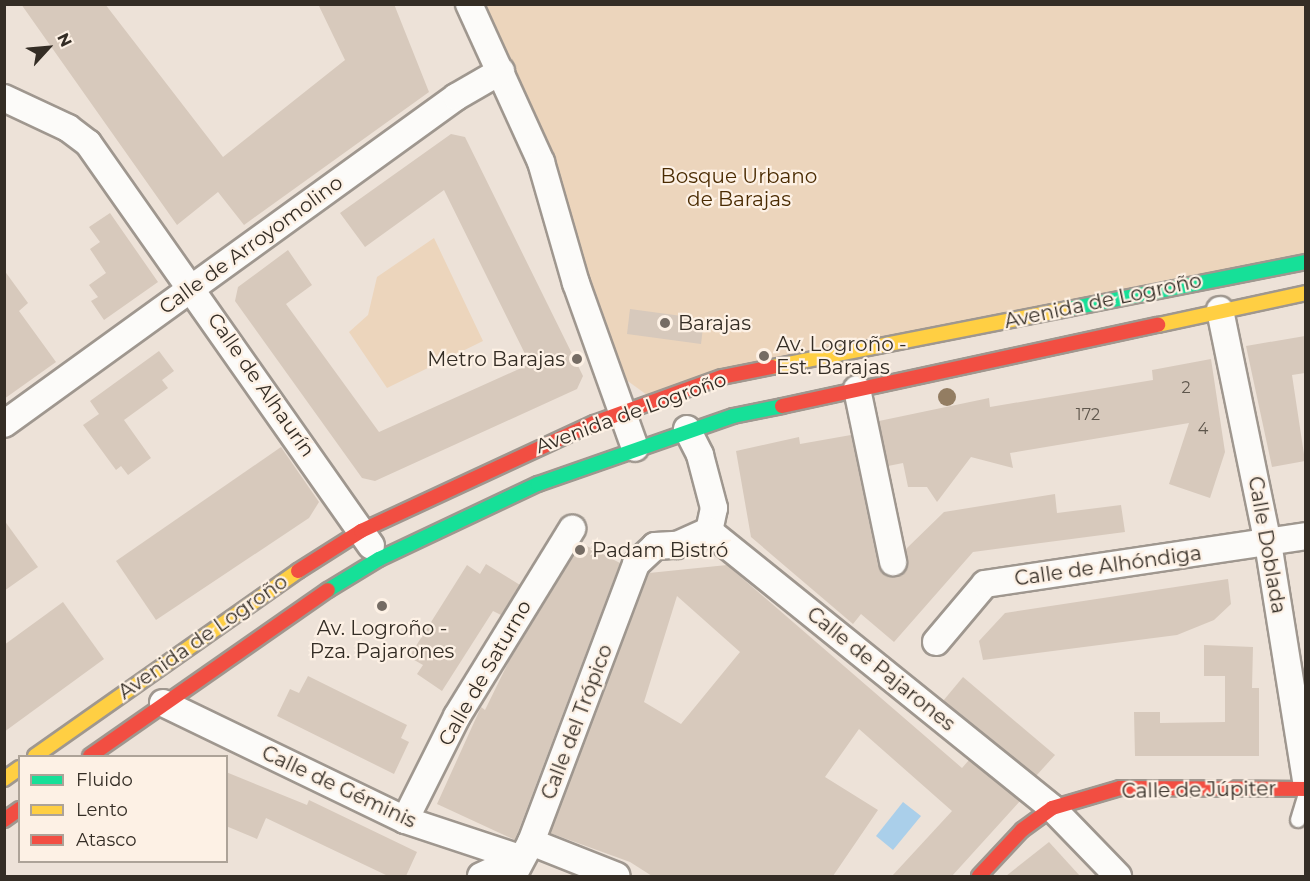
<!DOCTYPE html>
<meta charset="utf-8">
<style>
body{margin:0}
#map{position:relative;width:1310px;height:881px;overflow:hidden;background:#ede2d8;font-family:Montserrat,sans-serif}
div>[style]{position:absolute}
.green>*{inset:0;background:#ecd5bc}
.water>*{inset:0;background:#aacfea}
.building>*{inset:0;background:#d7c9bc}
.roads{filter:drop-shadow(2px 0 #9f978f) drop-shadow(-2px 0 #9f978f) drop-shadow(0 2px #9f978f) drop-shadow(0 -2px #9f978f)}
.lane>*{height:14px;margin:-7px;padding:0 7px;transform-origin:7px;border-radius:7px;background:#fcfbf9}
.street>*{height:26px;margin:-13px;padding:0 13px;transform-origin:13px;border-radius:13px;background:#fcfbf9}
.fast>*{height:14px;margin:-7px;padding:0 7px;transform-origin:7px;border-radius:7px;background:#16e098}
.slow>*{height:14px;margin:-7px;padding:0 7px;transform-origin:7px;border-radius:7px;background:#ffcf43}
.jam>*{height:14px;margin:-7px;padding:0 7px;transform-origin:7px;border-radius:7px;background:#f24e42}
.trees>*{width:18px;height:18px;margin:-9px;border-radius:50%;background:#937d62}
.dots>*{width:16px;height:16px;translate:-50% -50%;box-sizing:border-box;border:3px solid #fdf1e5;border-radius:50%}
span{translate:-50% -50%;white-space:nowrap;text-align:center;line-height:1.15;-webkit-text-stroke:4.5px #fdf1e5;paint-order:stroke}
.number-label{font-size:16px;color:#5e564c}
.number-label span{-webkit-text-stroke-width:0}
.park-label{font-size:20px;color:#4a2b02}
.street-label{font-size:20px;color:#342d25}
.poi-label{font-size:20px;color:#342d25}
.left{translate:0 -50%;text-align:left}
.right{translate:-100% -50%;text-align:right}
.frame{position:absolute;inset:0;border:6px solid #342d25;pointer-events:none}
.legend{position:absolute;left:18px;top:755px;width:210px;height:108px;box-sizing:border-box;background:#fdf1e5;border:2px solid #ada398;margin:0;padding:8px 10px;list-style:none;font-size:18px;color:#342d25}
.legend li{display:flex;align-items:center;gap:12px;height:30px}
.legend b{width:30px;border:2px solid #ada398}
.north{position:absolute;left:18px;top:18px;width:60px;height:60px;-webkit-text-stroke:4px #fdf1e5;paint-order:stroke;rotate:64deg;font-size:16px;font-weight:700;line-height:24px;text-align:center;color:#342d25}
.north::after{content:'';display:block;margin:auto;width:21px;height:27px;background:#342d25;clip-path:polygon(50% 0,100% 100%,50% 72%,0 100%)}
</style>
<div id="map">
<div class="green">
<i style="clip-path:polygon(469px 5px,1305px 5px,1305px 262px,654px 400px,607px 366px)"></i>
<i style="clip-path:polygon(434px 238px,483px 341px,387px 388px,349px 332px,368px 315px,377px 277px)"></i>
</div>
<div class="water">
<i style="clip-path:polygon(903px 802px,921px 816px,893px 850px,876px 836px)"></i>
</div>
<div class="building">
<i style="clip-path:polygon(21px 4px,105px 4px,223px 157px,345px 60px,318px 4px,394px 4px,429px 92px,244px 225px,218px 192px,177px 225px)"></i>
<i style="clip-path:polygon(451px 134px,465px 137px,583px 376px,577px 389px,375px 481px,362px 478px,235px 301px,238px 287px,288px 250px,312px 285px,286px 304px,379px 432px,530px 364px,444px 190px,365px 247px,340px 213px)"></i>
<i style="clip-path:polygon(110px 213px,158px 282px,104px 320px,91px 301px,98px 297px,89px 285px,106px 273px,90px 249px,100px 242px,89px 227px)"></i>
<i style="clip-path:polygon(4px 270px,28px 303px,19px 311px,56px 362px,4px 399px)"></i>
<i style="clip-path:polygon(630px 309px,704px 319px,701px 344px,627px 334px)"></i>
<i style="clip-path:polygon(1305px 336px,1305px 373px,1292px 375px,1305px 461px,1272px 467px,1246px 346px)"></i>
<i style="clip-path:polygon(159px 351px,174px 371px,162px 380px,168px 388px,124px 420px,151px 458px,128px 475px,121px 466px,116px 470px,83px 425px,99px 414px,90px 401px)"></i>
<i style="clip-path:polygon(1211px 359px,1225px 452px,1210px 498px,1169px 484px,1189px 423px,1010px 453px,1013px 468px,971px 457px,937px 502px,927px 487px,908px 487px,903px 463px,888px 466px,879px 421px,989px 398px,990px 407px,1153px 380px,1152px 370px)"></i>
<i style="clip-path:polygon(851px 435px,878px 565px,888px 576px,903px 573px,906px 549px,944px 512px,1055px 494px,1057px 513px,1121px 505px,1125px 532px,973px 552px,894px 642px,861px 614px,853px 624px,751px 537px,736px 451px,799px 437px,800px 444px)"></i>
<i style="clip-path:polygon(281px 447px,319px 502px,309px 518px,156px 620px,116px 561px)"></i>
<i style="clip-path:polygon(4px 520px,38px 567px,4px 591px)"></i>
<i style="clip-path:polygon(581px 543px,620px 563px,515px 840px,437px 804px,481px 707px,485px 710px,509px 661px)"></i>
<i style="clip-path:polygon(486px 564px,520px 585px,501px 615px,493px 611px,442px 691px,417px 674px,423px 665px,409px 657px,467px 565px,480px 574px)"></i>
<i style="clip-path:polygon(evenodd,727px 565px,962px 768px,969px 760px,1020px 801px,952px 876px,892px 876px,952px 811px,859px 729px,825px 777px,878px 810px,833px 876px,652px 876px,630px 862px,550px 833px,649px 573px,727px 565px,677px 596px,740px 652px,681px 724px,644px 702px,677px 596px)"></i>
<i style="clip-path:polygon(1228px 579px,1231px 604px,1214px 620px,1177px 635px,983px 660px,979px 641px,1005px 613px)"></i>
<i style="clip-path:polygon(63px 602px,104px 659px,4px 732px,4px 645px)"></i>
<i style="clip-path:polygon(1204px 645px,1253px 647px,1252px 688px,1259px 688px,1259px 756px,1135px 756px,1134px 712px,1160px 712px,1160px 723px,1225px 722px,1225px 676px,1204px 676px)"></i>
<i style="clip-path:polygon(308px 676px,407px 725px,401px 738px,409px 742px,394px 774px,277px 716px,290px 689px,299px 693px)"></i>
<i style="clip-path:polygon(963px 677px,1055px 755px,1036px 776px,943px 701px)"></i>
<i style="clip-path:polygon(226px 772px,307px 805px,309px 800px,417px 852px,406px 876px,388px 876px,266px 818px,257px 839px,226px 826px)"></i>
<i style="clip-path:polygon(1049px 842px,1080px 876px,1006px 876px)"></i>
</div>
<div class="roads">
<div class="lane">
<i style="left:1298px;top:820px;width:28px;rotate:-73deg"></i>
</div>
<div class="street">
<i style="left:469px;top:4px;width:174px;rotate:65.5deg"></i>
<i style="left:541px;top:162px;width:126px;rotate:73.9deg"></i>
<i style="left:576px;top:283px;width:175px;rotate:70.3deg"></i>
<i style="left:4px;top:98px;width:71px;rotate:25.1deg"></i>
<i style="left:68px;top:128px;width:25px;rotate:37deg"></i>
<i style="left:88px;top:143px;width:492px;rotate:54.9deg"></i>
<i style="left:1220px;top:310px;width:238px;rotate:78.4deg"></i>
<i style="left:1268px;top:543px;width:241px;rotate:80.9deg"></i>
<i style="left:857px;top:389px;width:177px;rotate:78.2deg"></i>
<i style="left:4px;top:424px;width:558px;rotate:-35.88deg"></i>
<i style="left:456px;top:97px;width:52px;rotate:-30deg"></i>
<i style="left:687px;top:429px;width:29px;rotate:63deg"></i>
<i style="left:700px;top:455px;width:55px;rotate:75.2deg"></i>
<i style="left:714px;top:508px;width:24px;rotate:102deg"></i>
<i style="left:709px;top:531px;width:441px;rotate:38.9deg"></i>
<i style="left:1052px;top:808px;width:95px;rotate:45.9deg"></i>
<i style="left:936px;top:642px;width:76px;rotate:-49.8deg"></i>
<i style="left:985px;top:584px;width:325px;rotate:-8.5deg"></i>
<i style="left:163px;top:703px;width:269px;rotate:25.8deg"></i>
<i style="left:405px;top:820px;width:121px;rotate:18.3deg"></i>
<i style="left:405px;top:820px;width:116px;rotate:-63.4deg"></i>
<i style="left:457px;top:716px;width:220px;rotate:-58.4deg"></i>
<i style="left:531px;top:842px;width:92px;rotate:21.6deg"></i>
<i style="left:481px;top:876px;width:43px;rotate:-24.8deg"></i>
<i style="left:513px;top:876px;width:38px;rotate:-62deg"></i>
<i style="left:531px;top:842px;width:297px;rotate:-69.3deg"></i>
<i style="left:636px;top:564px;width:26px;rotate:-43deg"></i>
<i style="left:655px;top:546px;width:22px;rotate:-3deg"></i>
<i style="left:677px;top:545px;width:35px;rotate:-24deg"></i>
</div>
<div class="fast">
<i style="left:1068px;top:309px;width:243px;rotate:-11.2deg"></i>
<i style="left:328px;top:590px;width:60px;rotate:-31.3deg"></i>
<i style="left:379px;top:559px;width:176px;rotate:-25.3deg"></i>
<i style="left:538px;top:484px;width:207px;rotate:-19.2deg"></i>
<i style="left:733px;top:416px;width:50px;rotate:-11.5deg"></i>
</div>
<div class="slow">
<i style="left:1158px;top:325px;width:151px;rotate:-12.2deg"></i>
<i style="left:772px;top:367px;width:302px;rotate:-11.1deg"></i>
<i style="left:35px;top:756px;width:322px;rotate:-35.1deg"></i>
<i style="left:4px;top:779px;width:19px;rotate:-35deg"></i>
</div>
<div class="jam">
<i style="left:782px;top:406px;width:385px;rotate:-12.2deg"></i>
<i style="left:298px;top:571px;width:75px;rotate:-32.4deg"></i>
<i style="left:361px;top:531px;width:257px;rotate:-24.9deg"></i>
<i style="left:594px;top:423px;width:136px;rotate:-19.8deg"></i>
<i style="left:722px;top:377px;width:51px;rotate:-11.3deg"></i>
<i style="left:90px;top:756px;width:290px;rotate:-34.9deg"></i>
<i style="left:4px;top:820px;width:19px;rotate:-35deg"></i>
<i style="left:979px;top:876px;width:63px;rotate:-46.9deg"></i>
<i style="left:1022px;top:830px;width:37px;rotate:-36deg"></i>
<i style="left:1052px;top:808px;width:71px;rotate:-16.4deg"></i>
<i style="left:1120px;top:788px;width:186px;rotate:0.3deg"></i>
</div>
</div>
<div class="trees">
<i style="left:947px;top:397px"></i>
</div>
<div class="dots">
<i style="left:665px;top:323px;background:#756c64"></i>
<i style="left:764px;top:356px;background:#756c64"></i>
<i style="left:577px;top:359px;background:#756c64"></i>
<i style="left:580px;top:550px;background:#756c64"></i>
<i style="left:382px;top:606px;background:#756c64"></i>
</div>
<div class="number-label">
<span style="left:1186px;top:388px">2</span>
<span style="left:1088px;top:415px">172</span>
<span style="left:1203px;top:429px">4</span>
</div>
<div class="park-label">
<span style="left:739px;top:188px">Bosque Urbano<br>de Barajas</span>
</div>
<div class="street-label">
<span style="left:251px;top:245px;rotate:-36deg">Calle de Arroyomolino</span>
<span style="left:1103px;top:301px;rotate:-12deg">Avenida de Logroño</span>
<span style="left:261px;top:385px;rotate:55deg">Calle de Alhaurín</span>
<span style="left:631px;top:413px;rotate:-20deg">Avenida de Logroño</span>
<span style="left:1267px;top:545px;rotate:80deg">Calle Doblada</span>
<span style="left:1108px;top:566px;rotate:-8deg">Calle de Alhóndiga</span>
<span style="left:203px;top:637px;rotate:-35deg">Avenida de Logroño</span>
<span style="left:881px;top:669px;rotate:39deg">Calle de Pajarones</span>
<span style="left:485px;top:673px;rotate:-60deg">Calle de Saturno</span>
<span style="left:577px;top:722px;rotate:-69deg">Calle del Trópico</span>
<span style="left:339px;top:787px;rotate:25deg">Calle de Géminis</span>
<span style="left:1199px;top:790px;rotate:-1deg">Calle de Júpiter</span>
</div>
<div class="poi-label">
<span class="left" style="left:678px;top:323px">Barajas</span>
<span class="left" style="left:776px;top:356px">Av. Logroño -<br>Est. Barajas</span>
<span class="right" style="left:565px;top:359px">Metro Barajas</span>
<span class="left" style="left:592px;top:550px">Padam Bistró</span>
<span style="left:382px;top:640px">Av. Logroño -<br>Pza. Pajarones</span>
</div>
<div class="frame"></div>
<ul class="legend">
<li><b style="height:8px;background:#16e098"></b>Fluido</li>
<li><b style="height:8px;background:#ffcf43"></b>Lento</li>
<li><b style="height:8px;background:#f24e42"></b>Atasco</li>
</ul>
<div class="north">N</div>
</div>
